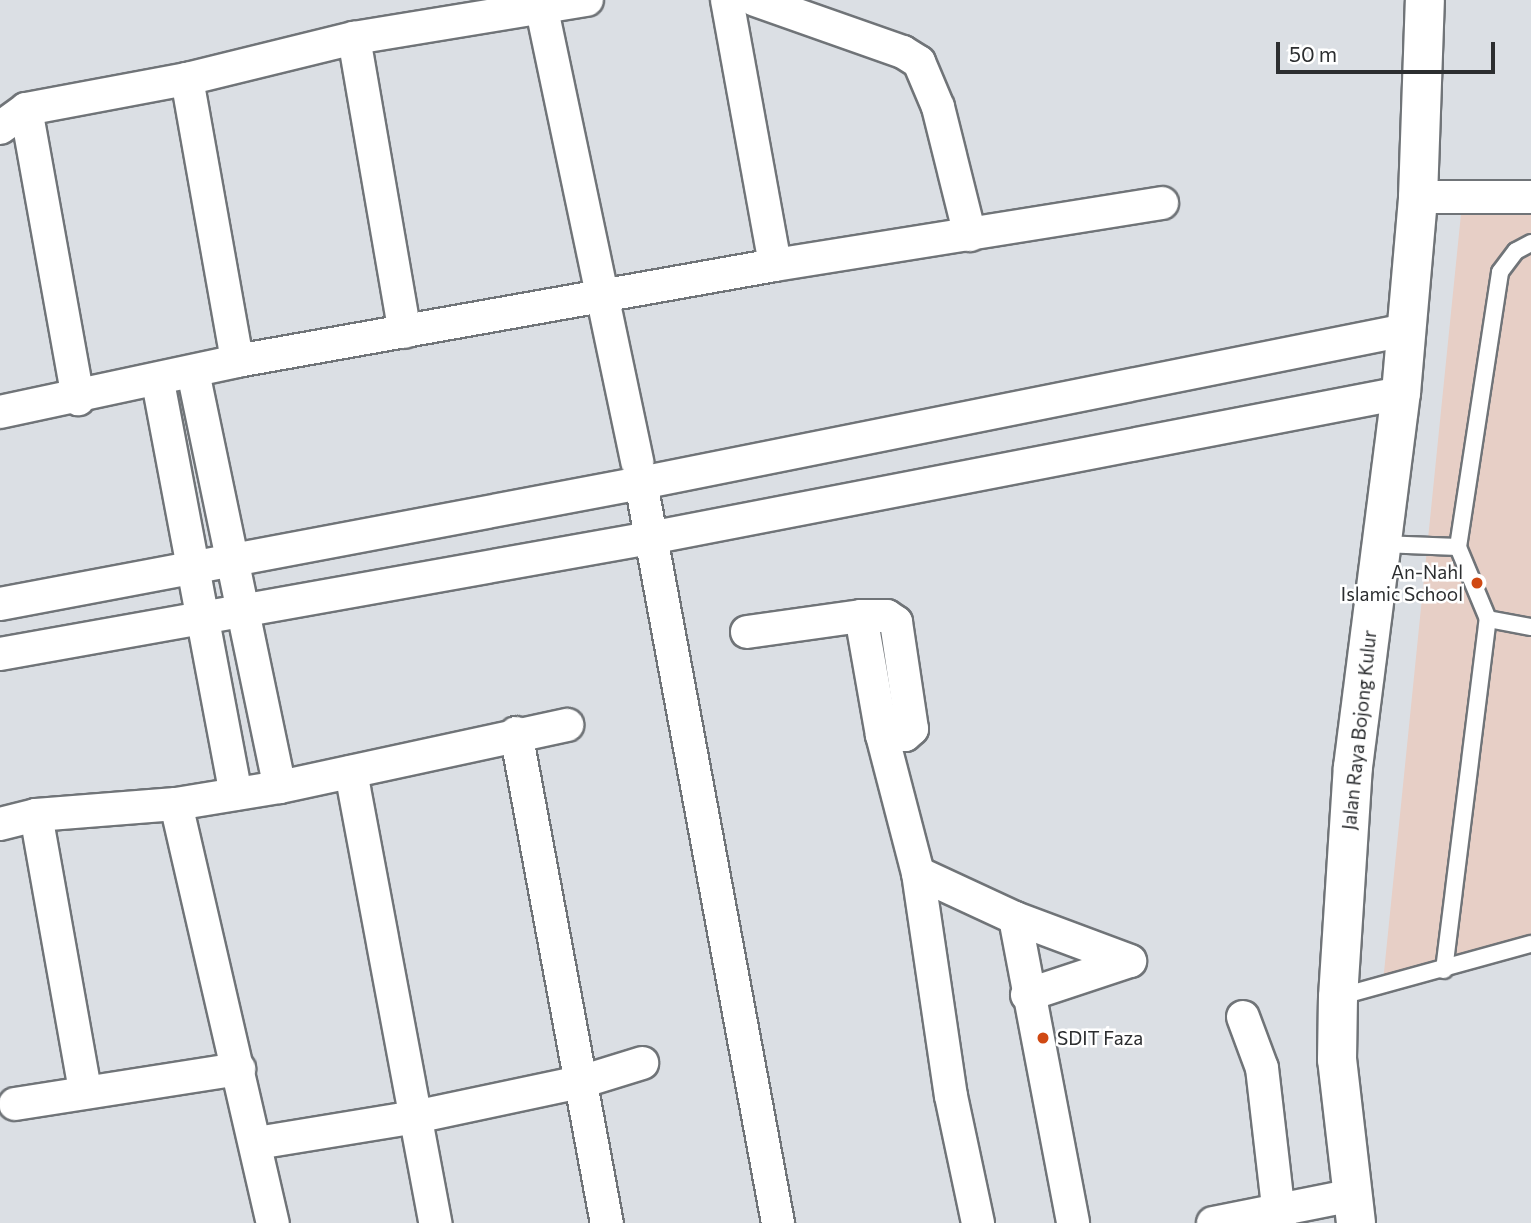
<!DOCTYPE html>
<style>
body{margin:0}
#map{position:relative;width:1531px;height:1223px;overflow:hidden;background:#dbdfe4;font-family:Commissioner,sans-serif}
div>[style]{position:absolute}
.education>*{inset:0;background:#e7cfc6}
.roads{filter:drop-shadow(2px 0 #707478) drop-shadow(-2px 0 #707478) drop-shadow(0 2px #707478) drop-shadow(0 -2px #707478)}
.service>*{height:16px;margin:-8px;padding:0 8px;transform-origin:8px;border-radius:8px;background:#fff}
.minor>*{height:32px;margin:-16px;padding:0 16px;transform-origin:16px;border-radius:16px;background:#fff}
.secondary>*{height:38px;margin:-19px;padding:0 19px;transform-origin:19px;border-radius:19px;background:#fff}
.dots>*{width:19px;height:19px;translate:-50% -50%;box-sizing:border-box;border:4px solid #fff;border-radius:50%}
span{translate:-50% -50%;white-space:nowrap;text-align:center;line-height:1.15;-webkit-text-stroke:5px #fff;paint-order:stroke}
.poi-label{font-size:19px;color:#2c2e30}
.right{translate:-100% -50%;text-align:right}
.left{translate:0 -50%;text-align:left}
.street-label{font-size:19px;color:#2c2e30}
.scale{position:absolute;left:1276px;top:42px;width:219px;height:32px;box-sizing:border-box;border:4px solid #2c2e30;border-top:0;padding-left:9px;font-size:21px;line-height:24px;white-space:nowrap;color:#2c2e30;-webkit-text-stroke:5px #fff;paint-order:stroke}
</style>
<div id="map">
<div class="education">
<i style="clip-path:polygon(1531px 212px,1531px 951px,1382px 992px,1461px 214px)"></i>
</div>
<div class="roads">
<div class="service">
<i style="left:1381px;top:544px;width:77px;rotate:2.2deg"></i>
<i style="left:1458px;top:547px;width:78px;rotate:67.4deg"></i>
<i style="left:1488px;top:619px;width:44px;rotate:10.5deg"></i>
<i style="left:1458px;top:547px;width:278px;rotate:-81.3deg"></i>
<i style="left:1500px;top:272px;width:26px;rotate:-53deg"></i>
<i style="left:1516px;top:251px;width:17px;rotate:-28deg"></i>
<i style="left:1444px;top:970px;width:354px;rotate:-82.9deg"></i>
<i style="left:1338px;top:997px;width:200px;rotate:-15.4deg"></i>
</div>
<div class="minor">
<i style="left:727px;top:0;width:269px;rotate:79.7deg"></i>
<i style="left:755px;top:0;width:157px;rotate:19.4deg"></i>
<i style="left:903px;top:52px;width:19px;rotate:32deg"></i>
<i style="left:919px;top:62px;width:49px;rotate:67.1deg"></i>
<i style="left:938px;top:107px;width:132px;rotate:76deg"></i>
<i style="left:541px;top:5px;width:467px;rotate:78.1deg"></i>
<i style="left:354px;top:38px;width:298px;rotate:80.2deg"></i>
<i style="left:187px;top:79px;width:286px;rotate:79.9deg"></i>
<i style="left:26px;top:109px;width:295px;rotate:79.8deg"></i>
<i style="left:0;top:128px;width:32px;rotate:-36deg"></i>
<i style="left:26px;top:109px;width:164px;rotate:-10.6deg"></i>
<i style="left:187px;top:79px;width:172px;rotate:-13.8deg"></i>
<i style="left:354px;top:38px;width:236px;rotate:-9.3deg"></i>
<i style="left:1418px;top:197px;width:113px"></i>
<i style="left:193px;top:372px;width:424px;rotate:78.2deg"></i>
<i style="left:158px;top:382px;width:419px;rotate:79.3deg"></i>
<i style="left:0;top:412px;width:242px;rotate:-12.1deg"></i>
<i style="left:237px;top:361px;width:546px;rotate:-10.12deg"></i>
<i style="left:775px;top:265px;width:392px;rotate:-9.1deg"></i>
<i style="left:641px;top:483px;width:753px;rotate:79.51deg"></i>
<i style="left:0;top:604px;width:652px;rotate:-10.69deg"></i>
<i style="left:641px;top:483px;width:779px;rotate:-11.32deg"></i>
<i style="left:861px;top:616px;width:26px"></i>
<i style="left:887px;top:616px;width:11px;rotate:34deg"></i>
<i style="left:896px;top:622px;width:108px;rotate:81.5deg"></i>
<i style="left:912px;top:729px;width:9px;rotate:139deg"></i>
<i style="left:905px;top:735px;width:23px;rotate:180deg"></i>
<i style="left:747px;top:632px;width:115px;rotate:-8deg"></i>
<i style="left:861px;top:616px;width:121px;rotate:80deg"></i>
<i style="left:882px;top:735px;width:143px;rotate:75.4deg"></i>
<i style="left:918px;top:873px;width:225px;rotate:81.6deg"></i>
<i style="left:951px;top:1096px;width:130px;rotate:78deg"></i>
<i style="left:0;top:654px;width:660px;rotate:-10.12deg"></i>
<i style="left:650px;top:538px;width:765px;rotate:-10.93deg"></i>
<i style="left:516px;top:733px;width:498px;rotate:79.5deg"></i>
<i style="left:351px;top:772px;width:459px;rotate:79.4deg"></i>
<i style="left:176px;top:804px;width:430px;rotate:77deg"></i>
<i style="left:36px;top:815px;width:280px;rotate:79.9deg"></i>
<i style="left:0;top:824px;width:37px;rotate:-14deg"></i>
<i style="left:36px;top:815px;width:140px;rotate:-4.5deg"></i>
<i style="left:176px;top:804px;width:105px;rotate:-9.3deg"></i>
<i style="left:280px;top:787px;width:294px;rotate:-12.2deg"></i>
<i style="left:918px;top:873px;width:107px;rotate:24.9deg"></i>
<i style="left:1015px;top:918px;width:123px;rotate:20.5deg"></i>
<i style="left:1015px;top:918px;width:310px;rotate:79.2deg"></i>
<i style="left:1027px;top:995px;width:108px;rotate:-18.3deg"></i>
<i style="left:1243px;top:1017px;width:54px;rotate:69.6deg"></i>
<i style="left:1262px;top:1068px;width:156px;rotate:83.4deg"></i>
<i style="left:15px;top:1104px;width:227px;rotate:-8.9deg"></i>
<i style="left:257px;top:1143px;width:160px;rotate:-9.3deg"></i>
<i style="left:415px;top:1117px;width:173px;rotate:-12deg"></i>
<i style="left:584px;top:1081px;width:61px;rotate:-17.2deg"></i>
<i style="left:1213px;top:1223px;width:143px;rotate:-11.3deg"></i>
</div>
<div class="secondary">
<i style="left:1356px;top:1223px;width:164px;rotate:-96.6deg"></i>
<i style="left:1337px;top:1060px;width:63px;rotate:-89.1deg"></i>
<i style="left:1338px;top:997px;width:230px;rotate:-86.3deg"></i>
<i style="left:1353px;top:767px;width:377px;rotate:-82.7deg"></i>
<i style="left:1401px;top:393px;width:197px;rotate:-85deg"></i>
<i style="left:1418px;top:197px;width:197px;rotate:-88deg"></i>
</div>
</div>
<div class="dots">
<i style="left:1477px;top:583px;background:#d04913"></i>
<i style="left:1043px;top:1038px;background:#d04913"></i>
</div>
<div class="poi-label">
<span class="right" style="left:1463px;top:583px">An-Nahl<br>Islamic School</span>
<span class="left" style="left:1057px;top:1038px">SDIT Faza</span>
</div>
<div class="street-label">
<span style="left:1359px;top:730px;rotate:-84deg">Jalan Raya Bojong Kulur</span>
</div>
<div class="scale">50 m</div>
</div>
